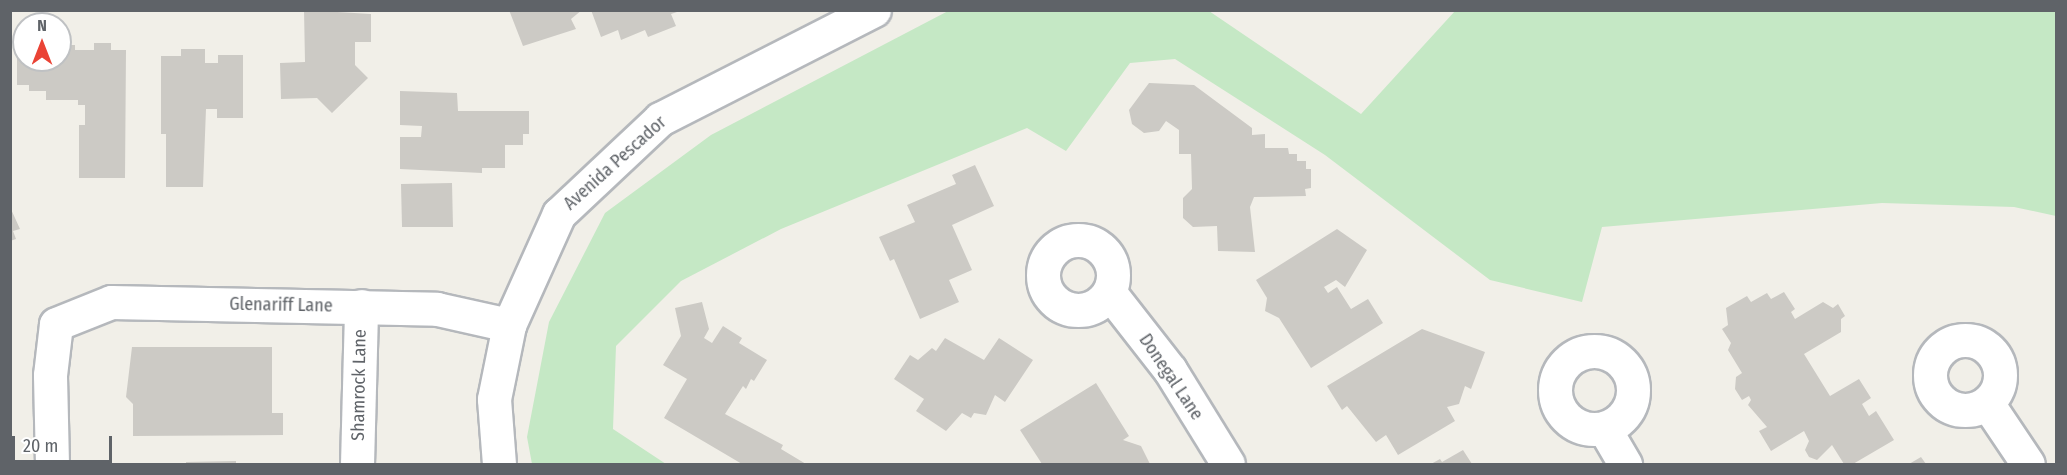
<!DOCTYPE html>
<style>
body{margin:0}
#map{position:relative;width:2067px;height:475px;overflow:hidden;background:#f1efe8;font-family:"Fira Sans Condensed",sans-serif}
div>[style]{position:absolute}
.green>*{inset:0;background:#c5e8c5}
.building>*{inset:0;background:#cccac5}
.roads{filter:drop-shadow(2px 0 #b5b8bc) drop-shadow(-2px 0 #b5b8bc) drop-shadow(0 2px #b5b8bc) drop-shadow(0 -2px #b5b8bc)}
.minor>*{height:33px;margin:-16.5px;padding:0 16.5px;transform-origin:16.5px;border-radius:16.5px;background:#fff}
.minor>.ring{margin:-16.5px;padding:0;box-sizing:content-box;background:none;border:33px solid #fff;border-radius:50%}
.tertiary>*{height:33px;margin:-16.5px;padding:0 16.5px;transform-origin:16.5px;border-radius:16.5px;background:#fff}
span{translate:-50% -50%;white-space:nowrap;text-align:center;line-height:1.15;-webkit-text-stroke:5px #fff;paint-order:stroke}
.street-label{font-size:18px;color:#5f6368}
.frame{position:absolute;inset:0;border:12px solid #5f6368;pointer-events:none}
.north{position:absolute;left:12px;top:12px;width:60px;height:60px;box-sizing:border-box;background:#fff;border:2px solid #bfc1c3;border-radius:50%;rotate:0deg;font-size:16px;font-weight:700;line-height:24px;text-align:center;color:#5f6368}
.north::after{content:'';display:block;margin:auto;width:21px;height:27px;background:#ea4335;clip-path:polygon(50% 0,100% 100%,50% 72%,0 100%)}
.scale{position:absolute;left:12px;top:436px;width:100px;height:27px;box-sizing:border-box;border:3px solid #5f6368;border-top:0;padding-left:8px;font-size:18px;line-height:21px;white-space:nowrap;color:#5f6368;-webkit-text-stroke:4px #fff;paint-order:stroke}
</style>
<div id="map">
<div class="green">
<i style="clip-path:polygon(950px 10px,1209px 11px,1361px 114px,1455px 11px,2056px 11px,2056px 216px,2014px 207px,1882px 203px,1602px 227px,1582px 302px,1490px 280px,1325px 155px,1175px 59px,1130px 63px,1066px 151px,1027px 128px,781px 229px,681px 281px,616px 346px,613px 429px,666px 464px,532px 464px,527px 437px,549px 322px,605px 213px,711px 135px)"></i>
</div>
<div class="building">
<i style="clip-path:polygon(304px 10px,371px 14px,371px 42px,355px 42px,355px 65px,368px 78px,332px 113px,317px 98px,281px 99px,280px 63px,305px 62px)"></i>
<i style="clip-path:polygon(509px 10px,568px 11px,582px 10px,571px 19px,576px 29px,523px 46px)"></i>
<i style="clip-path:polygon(591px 10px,679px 10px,680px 11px,671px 14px,676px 26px,648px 37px,645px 30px,621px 40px,618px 30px,601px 37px)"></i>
<i style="clip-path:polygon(94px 43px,111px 43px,111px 50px,126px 50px,125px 178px,79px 178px,79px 125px,85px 125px,85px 105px,78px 105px,78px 100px,46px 100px,46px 91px,29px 91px,29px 85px,17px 85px,17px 50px,24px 50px,24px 60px,60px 60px,60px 45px,75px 45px,75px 50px,94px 50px)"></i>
<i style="clip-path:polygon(181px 49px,205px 49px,205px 63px,218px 63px,218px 55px,243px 55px,243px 118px,217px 118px,217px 109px,206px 109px,203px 187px,166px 187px,166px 134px,161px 134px,161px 56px,181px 56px)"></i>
<i style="clip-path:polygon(1149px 83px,1194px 85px,1252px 128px,1252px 135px,1265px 134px,1265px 148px,1288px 148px,1289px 154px,1297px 154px,1297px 161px,1306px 161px,1306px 169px,1311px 169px,1311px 188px,1305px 189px,1306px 196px,1254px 197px,1250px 207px,1255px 252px,1218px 251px,1217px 226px,1193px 227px,1183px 218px,1183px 198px,1192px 189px,1191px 154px,1179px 154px,1179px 130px,1166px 121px,1159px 131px,1144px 133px,1132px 124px,1129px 110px)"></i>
<i style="clip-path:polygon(400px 91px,457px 93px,458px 111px,529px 111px,529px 134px,523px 134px,523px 145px,505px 145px,505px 168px,482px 168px,482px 173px,400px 169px,400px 137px,421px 137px,422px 126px,400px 125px)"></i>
<i style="clip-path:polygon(975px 165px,994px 206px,952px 225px,972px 270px,949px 280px,959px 302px,920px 319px,894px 259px,890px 261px,879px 237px,915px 222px,907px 205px,956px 184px,952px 175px)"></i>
<i style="clip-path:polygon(452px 183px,453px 227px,402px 227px,401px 184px)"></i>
<i style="clip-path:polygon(10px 207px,20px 229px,13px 231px,16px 239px,10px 241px)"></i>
<i style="clip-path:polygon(1337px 229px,1367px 250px,1345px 287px,1336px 280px,1324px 287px,1328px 293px,1337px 287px,1351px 309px,1368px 299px,1383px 323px,1311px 368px,1279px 318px,1265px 311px,1267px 298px,1256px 280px)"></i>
<i style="clip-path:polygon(1784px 292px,1795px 309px,1791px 312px,1795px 319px,1823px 302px,1833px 308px,1838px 304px,1845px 316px,1841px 319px,1841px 332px,1804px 354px,1830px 396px,1859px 379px,1871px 398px,1862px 404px,1869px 416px,1876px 411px,1894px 440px,1853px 464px,1844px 464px,1832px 445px,1817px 460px,1809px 457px,1805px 450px,1809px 441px,1804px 431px,1771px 451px,1759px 431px,1767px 427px,1748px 405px,1751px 400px,1749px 396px,1742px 400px,1735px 389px,1736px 377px,1742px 373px,1728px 350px,1731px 343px,1722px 329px,1728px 325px,1726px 308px,1747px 296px,1751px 302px,1767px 293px,1771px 299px)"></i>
<i style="clip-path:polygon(702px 302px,709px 329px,704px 338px,712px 343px,723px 326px,742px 338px,739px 343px,767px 360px,754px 381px,751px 379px,746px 389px,743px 386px,725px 414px,783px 445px,781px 449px,806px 464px,742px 464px,664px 418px,687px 379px,663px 365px,681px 336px,675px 308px)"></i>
<i style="clip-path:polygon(1422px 329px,1485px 352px,1471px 389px,1465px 386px,1459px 404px,1447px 407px,1455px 421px,1398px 455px,1386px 435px,1376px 442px,1347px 406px,1342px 410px,1327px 386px)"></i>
<i style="clip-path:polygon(945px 338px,984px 360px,999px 338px,1033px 360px,1005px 402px,995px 395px,986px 415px,974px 413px,971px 418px,962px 413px,946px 431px,916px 411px,924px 399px,894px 379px,910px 355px,918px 360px,932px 348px,936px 351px)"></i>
<i style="clip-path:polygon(132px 347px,272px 347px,272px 413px,283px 413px,283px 435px,133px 436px,133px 404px,126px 397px)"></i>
<i style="clip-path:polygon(1096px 383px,1129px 436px,1123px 440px,1141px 446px,1150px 464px,1042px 464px,1020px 430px)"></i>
<i style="clip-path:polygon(1463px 450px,1472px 464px,1431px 464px,1440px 459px,1442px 462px)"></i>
<i style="clip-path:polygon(1921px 457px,1926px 464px,1909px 464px)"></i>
<i style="clip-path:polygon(236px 461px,236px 464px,186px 464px,186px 462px)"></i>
</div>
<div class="roads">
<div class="minor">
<i class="ring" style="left:1043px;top:240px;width:37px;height:37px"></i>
<i style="left:1109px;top:292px;width:99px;rotate:52deg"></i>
<i style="left:1170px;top:370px;width:110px;rotate:58.3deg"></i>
<i class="ring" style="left:1930px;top:340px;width:37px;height:37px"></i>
<i class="ring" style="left:1555px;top:351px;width:45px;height:45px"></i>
<i style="left:1987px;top:403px;width:73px;rotate:56.1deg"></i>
<i style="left:1604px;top:428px;width:42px;rotate:59.7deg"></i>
<i style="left:52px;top:464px;width:89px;rotate:-91.3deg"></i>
<i style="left:50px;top:375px;width:51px;rotate:-83.3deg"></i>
<i style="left:56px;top:324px;width:59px;rotate:-21.8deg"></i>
<i style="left:111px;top:302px;width:326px;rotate:1.2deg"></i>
<i style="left:437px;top:309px;width:74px;rotate:12.5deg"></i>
<i style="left:357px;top:464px;width:158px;rotate:-88.5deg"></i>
</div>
<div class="tertiary">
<i style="left:499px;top:464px;width:65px;rotate:-94.4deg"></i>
<i style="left:494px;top:399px;width:76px;rotate:-78.5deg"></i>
<i style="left:509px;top:325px;width:122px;rotate:-65.8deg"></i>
<i style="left:559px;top:214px;width:139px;rotate:-43.2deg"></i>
<i style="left:660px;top:119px;width:240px;rotate:-27deg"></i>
</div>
</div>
<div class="street-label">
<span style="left:615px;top:163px;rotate:-42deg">Avenida Pescador</span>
<span style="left:281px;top:305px;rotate:1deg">Glenariff Lane</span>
<span style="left:1171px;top:377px;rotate:56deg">Donegal Lane</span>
<span style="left:359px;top:385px;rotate:-89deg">Shamrock Lane</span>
</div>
<div class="frame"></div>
<div class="north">N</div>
<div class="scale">20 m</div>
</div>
